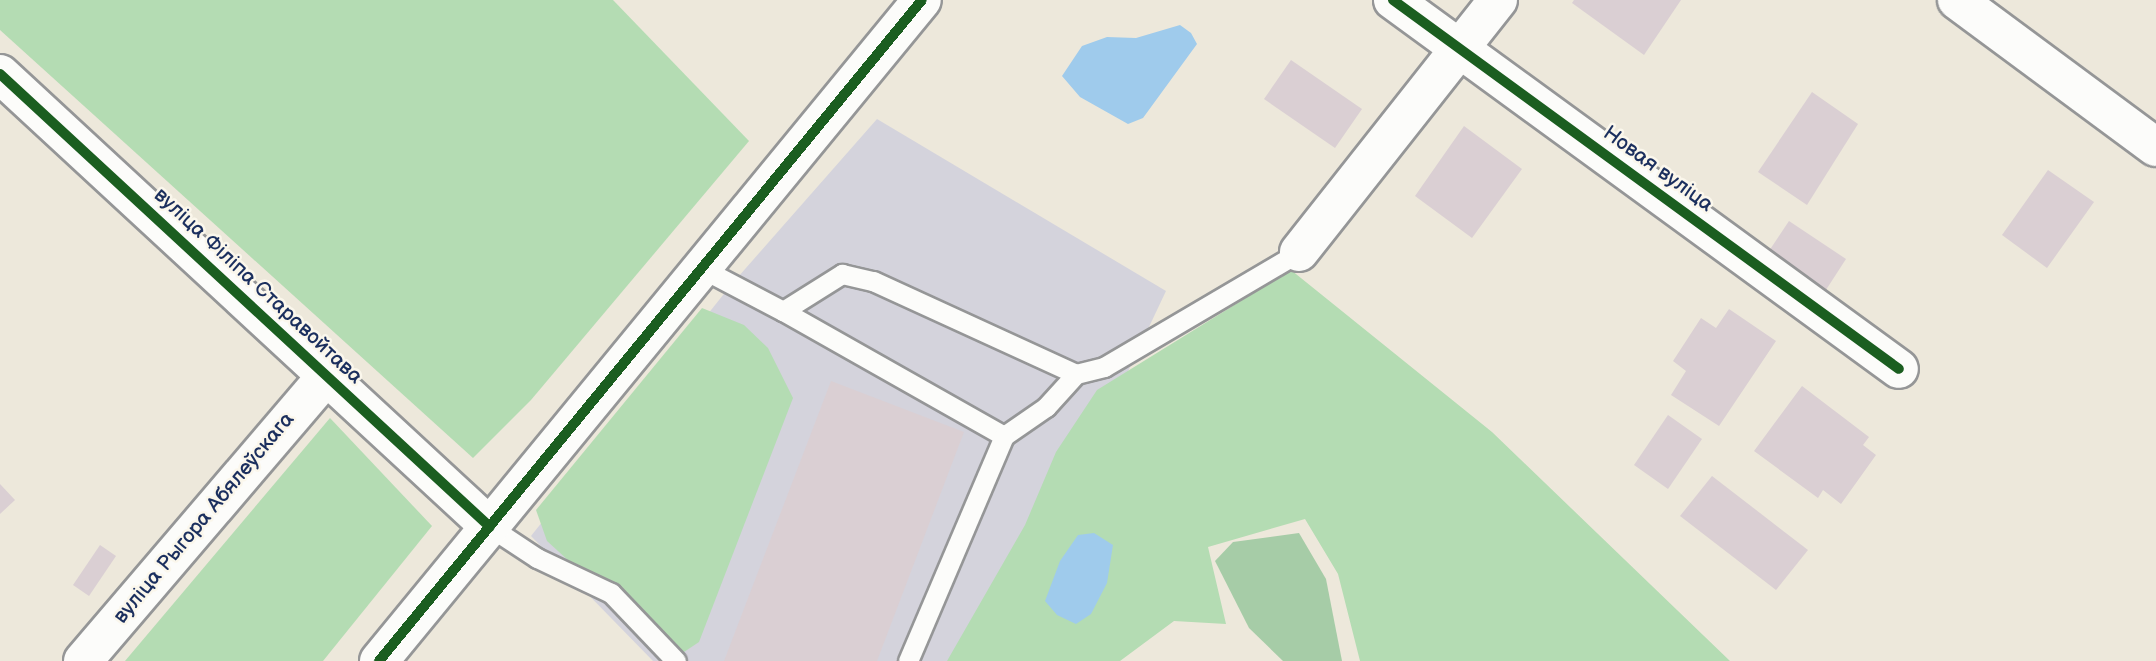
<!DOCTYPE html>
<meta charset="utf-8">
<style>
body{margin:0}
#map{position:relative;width:2156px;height:661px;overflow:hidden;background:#ede8db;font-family:"Balsamiq Sans",sans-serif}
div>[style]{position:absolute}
.industrial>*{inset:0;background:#d4d3dc}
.green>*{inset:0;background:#b4dcb3}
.forest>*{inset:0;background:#a6cca7}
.water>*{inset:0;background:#9fcbec}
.building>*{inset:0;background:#dacfd3}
.roads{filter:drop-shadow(2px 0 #959697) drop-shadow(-2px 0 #959697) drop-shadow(0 2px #959697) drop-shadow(0 -2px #959697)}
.lane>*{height:19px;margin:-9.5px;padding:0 9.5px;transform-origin:9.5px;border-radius:9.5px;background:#fcfcfa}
.street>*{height:38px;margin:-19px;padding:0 19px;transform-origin:19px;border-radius:19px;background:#fcfcfa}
.secondary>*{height:38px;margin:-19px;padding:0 19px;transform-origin:19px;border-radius:19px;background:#fcfcfa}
.cycleway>*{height:10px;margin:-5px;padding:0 5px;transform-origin:5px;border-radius:5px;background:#1b5e20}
span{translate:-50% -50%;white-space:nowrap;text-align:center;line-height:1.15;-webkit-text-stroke:5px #fbf7ec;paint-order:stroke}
.street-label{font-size:21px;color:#1b2f5e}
</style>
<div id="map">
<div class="industrial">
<i style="clip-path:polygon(877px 119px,1166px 291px,991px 661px,653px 661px,531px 536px,731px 285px)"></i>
</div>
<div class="green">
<i style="clip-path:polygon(0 0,613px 0,749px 141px,531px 400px,473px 458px,0 30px)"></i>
<i style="clip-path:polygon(1291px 270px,1492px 432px,1730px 661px,1360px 661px,1338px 574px,1305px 519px,1208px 547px,1226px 624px,1174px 621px,1120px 661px,947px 661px,1025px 525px,1056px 452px,1097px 390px)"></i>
<i style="clip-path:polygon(702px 308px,744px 325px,768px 348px,793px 398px,699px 642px,675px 658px,547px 541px,536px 510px)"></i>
<i style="clip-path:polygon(330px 418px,432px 526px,323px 661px,125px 661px)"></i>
</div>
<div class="forest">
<i style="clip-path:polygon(1299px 533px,1326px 579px,1342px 661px,1283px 661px,1249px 628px,1215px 561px,1233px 542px)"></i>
</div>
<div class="water">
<i style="clip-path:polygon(1180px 25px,1191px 33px,1197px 44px,1143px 118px,1128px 124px,1080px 97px,1062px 76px,1082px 46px,1107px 37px,1136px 38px)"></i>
<i style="clip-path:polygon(1094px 533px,1113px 545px,1107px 583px,1091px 614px,1076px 624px,1057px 615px,1045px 601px,1060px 561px,1078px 535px)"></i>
</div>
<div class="building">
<i style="clip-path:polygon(1574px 0,1681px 0,1644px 55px,1572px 3px)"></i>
<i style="clip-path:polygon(1291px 60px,1362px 109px,1335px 148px,1264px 99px)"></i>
<i style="clip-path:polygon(1812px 92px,1858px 124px,1807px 205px,1758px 172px)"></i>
<i style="clip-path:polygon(1464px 126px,1522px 169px,1472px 238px,1415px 196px)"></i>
<i style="clip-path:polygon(2048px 170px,2094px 202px,2047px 268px,2002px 235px)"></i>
<i style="clip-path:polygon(1789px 221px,1846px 259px,1822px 296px,1765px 257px)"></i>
<i style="clip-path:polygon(1729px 309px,1776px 341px,1719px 426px,1671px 395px,1686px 371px,1673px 361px,1701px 318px,1716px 328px)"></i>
<i style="clip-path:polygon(831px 381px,964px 432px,877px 661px,724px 661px)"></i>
<i style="clip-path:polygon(1802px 386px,1869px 437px,1863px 445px,1876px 455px,1841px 504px,1823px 490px,1818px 498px,1754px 451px)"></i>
<i style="clip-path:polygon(1668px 415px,1702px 439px,1668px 489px,1634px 465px)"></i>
<i style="clip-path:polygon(1712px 476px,1808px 550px,1776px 590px,1680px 516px)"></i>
<i style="clip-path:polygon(0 484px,15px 500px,0 514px)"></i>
<i style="clip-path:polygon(100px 545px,116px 556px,89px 596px,73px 585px)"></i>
</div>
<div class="roads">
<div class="lane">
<i style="left:701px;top:268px;width:93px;rotate:27.7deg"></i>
<i style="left:783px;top:311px;width:70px;rotate:-32.1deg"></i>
<i style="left:842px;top:274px;width:32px;rotate:13deg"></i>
<i style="left:873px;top:281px;width:223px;rotate:24.6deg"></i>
<i style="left:1076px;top:374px;width:29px;rotate:-14deg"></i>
<i style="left:1104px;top:367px;width:226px;rotate:-30.5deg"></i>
<i style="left:783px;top:311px;width:254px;rotate:29.5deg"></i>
<i style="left:1004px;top:436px;width:245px;rotate:113.1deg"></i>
<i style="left:1004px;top:436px;width:51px;rotate:-34.6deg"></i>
<i style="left:1046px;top:407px;width:45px;rotate:-47.7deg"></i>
<i style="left:490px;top:527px;width:56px;rotate:33.4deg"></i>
<i style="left:537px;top:558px;width:82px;rotate:25.3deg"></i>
<i style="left:611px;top:593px;width:94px;rotate:46.3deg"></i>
</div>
<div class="street">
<i style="left:1393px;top:0;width:626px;rotate:36.1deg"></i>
<i style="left:1957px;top:0;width:247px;rotate:36.5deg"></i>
<i style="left:0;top:74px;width:667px;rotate:42.75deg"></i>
<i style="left:1299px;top:252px;width:321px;rotate:-51.7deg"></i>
<i style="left:83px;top:661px;width:375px;rotate:-49.5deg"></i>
</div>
<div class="secondary">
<i style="left:379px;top:661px;width:855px;rotate:-50.6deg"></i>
</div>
</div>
<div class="cycleway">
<i style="left:1393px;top:0;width:626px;rotate:36.1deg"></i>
<i style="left:0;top:74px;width:667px;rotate:42.75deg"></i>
<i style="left:379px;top:661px;width:855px;rotate:-50.6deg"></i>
</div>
<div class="street-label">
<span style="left:1658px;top:169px;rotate:36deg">Новая вуліца</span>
<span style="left:258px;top:286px;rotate:43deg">вуліца Філіпа Старавойтава</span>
<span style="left:204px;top:518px;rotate:-50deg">вуліца Рыгора Абялеўскага</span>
</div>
</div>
